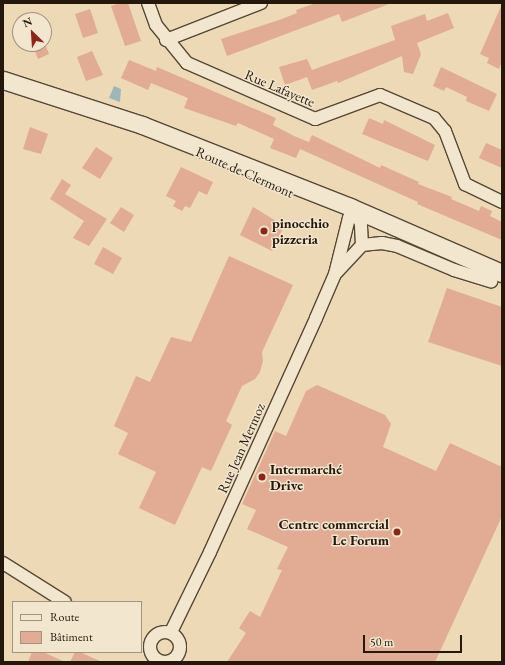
<!DOCTYPE html>
<meta charset="utf-8">
<style>
body{margin:0}
#map{position:relative;width:505px;height:665px;overflow:hidden;background:#edd9b5;font-family:"EB Garamond",serif}
div>[style]{position:absolute}
.water>*{inset:0;background:#a0b7ba}
.building>*{inset:0;background:#e1ab94}
.roads{filter:drop-shadow(1px 0 #564836) drop-shadow(-1px 0 #564836) drop-shadow(0 1px #564836) drop-shadow(0 -1px #564836)}
.street>*{height:12px;margin:-6px;padding:0 6px;transform-origin:6px;border-radius:6px;background:#f3e6cf}
.street>.ring{margin:-6px;padding:0;box-sizing:content-box;background:none;border:12px solid #f3e6cf;border-radius:50%}
.secondary>*{height:17px;margin:-8.5px;padding:0 8.5px;transform-origin:8.5px;border-radius:8.5px;background:#f3e6cf}
.dots>*{width:11px;height:11px;translate:-50% -50%;box-sizing:border-box;border:2px solid #f3e6cf;border-radius:50%}
span{translate:-50% -50%;white-space:nowrap;text-align:center;line-height:1.15;-webkit-text-stroke:3px #f3e6cf;paint-order:stroke}
.street-label{font-size:14px;color:#24170b}
.poi-label{font-size:14px;color:#24170b;font-weight:700}
.left{translate:0 -50%;text-align:left}
.right{translate:-100% -50%;text-align:right}
.frame{position:absolute;inset:0;border:4px solid #24170b;pointer-events:none}
.legend{position:absolute;left:12px;top:601px;width:130px;height:52px;box-sizing:border-box;background:#f3e6cf;border:1px solid #a09381;margin:0;padding:5px 7px;list-style:none;font-size:12px;color:#24170b}
.legend li{display:flex;align-items:center;gap:8px;height:20px}
.legend b{width:20px;border:1px solid #a09381}
.north{position:absolute;left:12px;top:12px;width:40px;height:40px;box-sizing:border-box;background:#f3e6cf;border:1px solid #a09381;border-radius:50%;rotate:335deg;font-size:11px;font-weight:700;line-height:16px;text-align:center;color:#24170b}
.north::after{content:'';display:block;margin:auto;width:14px;height:18px;background:#8f2418;clip-path:polygon(50% 0,100% 100%,50% 72%,0 100%)}
.scale{position:absolute;left:363px;top:635px;width:99px;height:18px;box-sizing:border-box;border:2px solid #24170b;border-top:0;padding-left:5px;font-size:12px;line-height:14px;white-space:nowrap;color:#24170b;-webkit-text-stroke:3px #f3e6cf;paint-order:stroke}
</style>
<div id="map">
<div class="water">
<i style="clip-path:polygon(114px 86px,121px 89px,120px 102px,109px 98px)"></i>
</div>
<div class="building">
<i style="clip-path:polygon(120px 3px,128px 3px,141px 41px,125px 46px,111px 6px)"></i>
<i style="clip-path:polygon(316px 3px,389px 4px,342px 22px,339px 14px,227px 56px,221px 39px,282px 19px,297px 13px,296px 10px)"></i>
<i style="clip-path:polygon(502px 4px,502px 61px,499px 69px,487px 63px,489px 58px,480px 54px)"></i>
<i style="clip-path:polygon(90px 9px,98px 33px,83px 38px,75px 14px)"></i>
<i style="clip-path:polygon(448px 13px,454px 28px,417px 43px,421px 54px,413px 74px,404px 72px,402px 56px,338px 83px,337px 81px,312px 90px,307px 77px,285px 85px,279px 67px,307px 59px,312px 70px,395px 40px,391px 26px,425px 14px,427px 21px)"></i>
<i style="clip-path:polygon(32px 44px,45px 44px,49px 54px,38px 59px)"></i>
<i style="clip-path:polygon(92px 51px,103px 75px,86px 81px,77px 57px)"></i>
<i style="clip-path:polygon(129px 60px,156px 71px,157px 67px,276px 118px,273px 125px,294px 136px,309px 142px,312px 135px,380px 168px,381px 165px,419px 182px,418px 184px,452px 197px,451px 199px,479px 211px,481px 206px,492px 211px,490px 216px,502px 222px,502px 240px,417px 204px,418px 202px,300px 149px,296px 158px,270px 148px,274px 139px,238px 123px,236px 126px,184px 108px,188px 98px,151px 83px,148px 90px,121px 78px)"></i>
<i style="clip-path:polygon(441px 67px,497px 94px,489px 111px,466px 101px,467px 97px,446px 87px,444px 91px,433px 86px)"></i>
<i style="clip-path:polygon(369px 118px,383px 124px,384px 120px,435px 145px,428px 161px,362px 134px)"></i>
<i style="clip-path:polygon(30px 127px,48px 134px,41px 154px,23px 149px)"></i>
<i style="clip-path:polygon(486px 143px,502px 150px,502px 168px,479px 158px)"></i>
<i style="clip-path:polygon(96px 147px,113px 158px,100px 179px,82px 168px)"></i>
<i style="clip-path:polygon(181px 167px,213px 182px,207px 195px,199px 191px,190px 208px,185px 206px,182px 211px,173px 206px,176px 201px,166px 196px)"></i>
<i style="clip-path:polygon(62px 179px,71px 185px,65px 194px,107px 219px,89px 246px,73px 238px,84px 221px,50px 199px)"></i>
<i style="clip-path:polygon(121px 207px,134px 215px,124px 232px,110px 223px)"></i>
<i style="clip-path:polygon(253px 207px,284px 226px,272px 251px,240px 235px)"></i>
<i style="clip-path:polygon(103px 247px,122px 258px,113px 274px,94px 264px)"></i>
<i style="clip-path:polygon(229px 256px,293px 285px,262px 352px,263px 361px,260px 372px,255px 379px,242px 386px,226px 421px,232px 425px,211px 471px,202px 467px,175px 525px,139px 508px,156px 472px,118px 454px,128px 433px,114px 426px,136px 376px,150px 382px,171px 337px,191px 342px)"></i>
<i style="clip-path:polygon(447px 288px,502px 307px,502px 366px,428px 342px)"></i>
<i style="clip-path:polygon(317px 385px,385px 415px,391px 424px,383px 447px,436px 471px,450px 443px,502px 467px,502px 516px,435px 662px,227px 662px,246px 633px,239px 628px,250px 611px,260px 617px,282px 570px,277px 569px,288px 547px,247px 529px,256px 510px,242px 504px,275px 431px,286px 436px,306px 391px)"></i>
<i style="clip-path:polygon(32px 652px,43px 652px,65px 662px,28px 662px)"></i>
<i style="clip-path:polygon(75px 652px,80px 652px,102px 662px,70px 662px)"></i>
</div>
<div class="roads">
<div class="street">
<i style="left:148px;top:3px;width:23px;rotate:70deg"></i>
<i style="left:156px;top:25px;width:49px;rotate:50.8deg"></i>
<i style="left:187px;top:63px;width:140px;rotate:23.6deg"></i>
<i style="left:315px;top:119px;width:69px;rotate:-20.3deg"></i>
<i style="left:380px;top:95px;width:59px;rotate:23.1deg"></i>
<i style="left:434px;top:118px;width:17px;rotate:50deg"></i>
<i style="left:445px;top:131px;width:57px;rotate:69.3deg"></i>
<i style="left:465px;top:184px;width:41px;rotate:25.9deg"></i>
<i style="left:166px;top:40px;width:102px;rotate:-21.3deg"></i>
<i style="left:362px;top:245px;width:20px;rotate:-6deg"></i>
<i style="left:382px;top:243px;width:15px;rotate:11deg"></i>
<i style="left:397px;top:246px;width:62px;rotate:22.8deg"></i>
<i style="left:454px;top:270px;width:39px;rotate:17deg"></i>
<i style="left:337px;top:272px;width:37px;rotate:-47deg"></i>
<i style="left:362px;top:245px;width:22px;rotate:-93deg"></i>
<i style="left:361px;top:223px;width:17px;rotate:-123deg"></i>
<i style="left:3px;top:563px;width:73px;rotate:32.2deg"></i>
<i style="left:171px;top:632px;width:89px;rotate:-64deg"></i>
<i style="left:210px;top:552px;width:257px;rotate:-65.6deg"></i>
<i style="left:316px;top:318px;width:48px;rotate:-66.6deg"></i>
<i style="left:335px;top:274px;width:58px;rotate:-76deg"></i>
<i style="left:349px;top:218px;width:16px;rotate:-18deg"></i>
<i class="ring" style="left:150px;top:632px;width:18px;height:18px"></i>
</div>
<div class="secondary">
<i style="left:3px;top:80px;width:146px;rotate:17.9deg"></i>
<i style="left:142px;top:125px;width:224px;rotate:21.5deg"></i>
<i style="left:350px;top:207px;width:166px;rotate:23.5deg"></i>
</div>
</div>
<div class="dots">
<i style="left:264px;top:231px;background:#8f2418"></i>
<i style="left:262px;top:477px;background:#8f2418"></i>
<i style="left:397px;top:532px;background:#8f2418"></i>
</div>
<div class="street-label">
<span style="left:280px;top:88px;rotate:23deg">Rue Lafayette</span>
<span style="left:245px;top:172px;rotate:24deg">Route de Clermont</span>
<span style="left:241px;top:448px;rotate:-66deg">Rue Jean Mermoz</span>
</div>
<div class="poi-label">
<span class="left" style="left:272px;top:231px">pinocchio<br>pizzeria</span>
<span class="left" style="left:270px;top:477px">Intermarché<br>Drive</span>
<span class="right" style="left:389px;top:532px">Centre commercial<br>Le Forum</span>
</div>
<div class="frame"></div>
<ul class="legend">
<li><b style="height:5px;background:#f3e6cf"></b>Route</li>
<li><b style="height:11px;background:#e1ab94"></b>Bâtiment</li>
</ul>
<div class="north">N</div>
<div class="scale">50 m</div>
</div>
